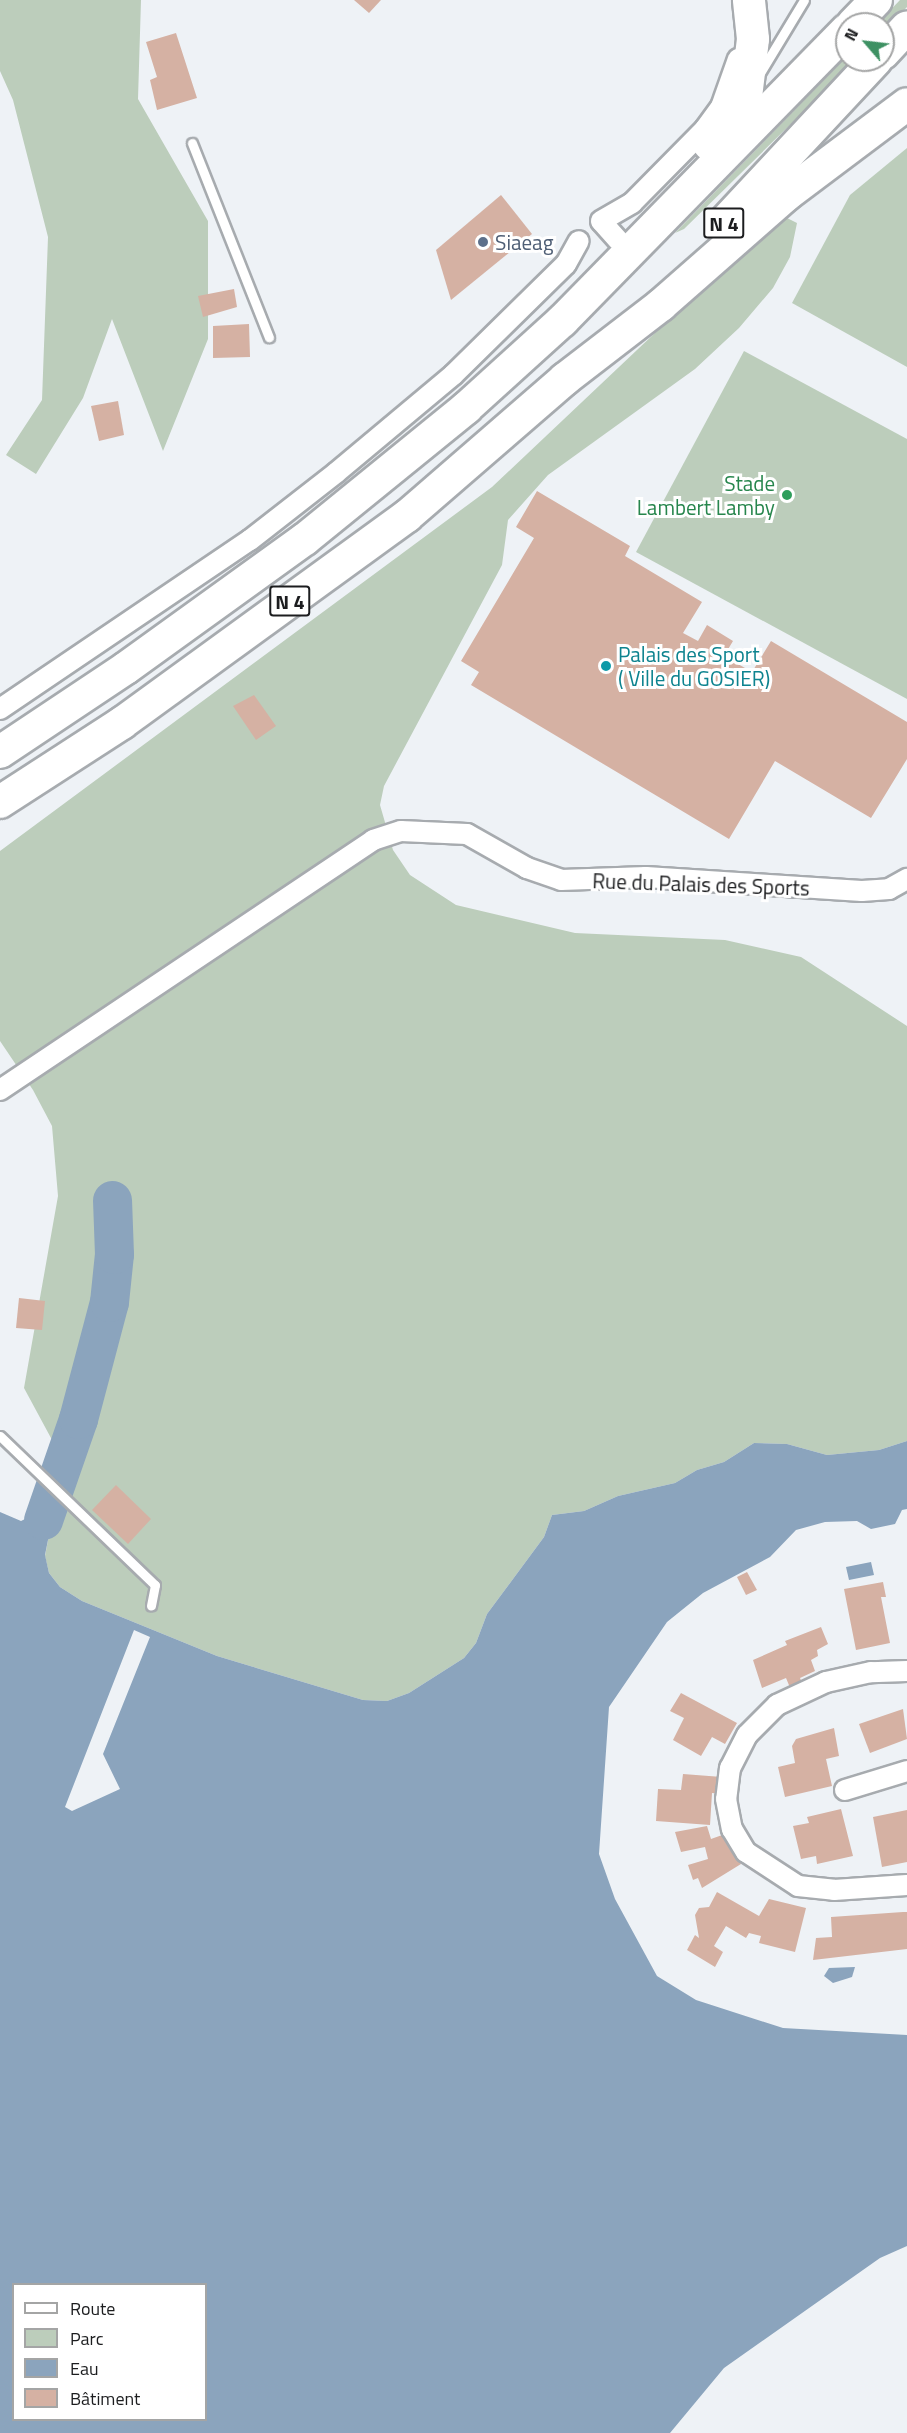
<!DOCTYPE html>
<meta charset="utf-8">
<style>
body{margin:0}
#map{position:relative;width:907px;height:2433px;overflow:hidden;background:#eef2f6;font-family:"Titillium Web",sans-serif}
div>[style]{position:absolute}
.green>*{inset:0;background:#bccdbb}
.water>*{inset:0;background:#8ba4bd}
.pier>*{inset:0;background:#eef2f6}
.river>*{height:39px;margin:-19.5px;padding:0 19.5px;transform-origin:19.5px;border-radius:19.5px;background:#8ba4bd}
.building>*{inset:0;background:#d5b1a3}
.roads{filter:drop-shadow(2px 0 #a7abaf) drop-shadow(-2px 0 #a7abaf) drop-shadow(0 2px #a7abaf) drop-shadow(0 -2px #a7abaf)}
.service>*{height:9px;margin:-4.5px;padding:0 4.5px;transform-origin:4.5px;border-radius:4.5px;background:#fff}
.minor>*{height:20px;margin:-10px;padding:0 10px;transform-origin:10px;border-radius:10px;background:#fff}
.trunk>*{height:32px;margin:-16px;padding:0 16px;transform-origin:16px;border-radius:16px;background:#fff}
.dots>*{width:16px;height:16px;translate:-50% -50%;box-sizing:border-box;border:3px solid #fff;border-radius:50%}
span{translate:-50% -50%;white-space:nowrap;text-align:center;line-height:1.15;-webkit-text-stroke:6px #fff;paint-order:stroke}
.shield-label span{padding:2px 4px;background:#fff;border:2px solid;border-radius:4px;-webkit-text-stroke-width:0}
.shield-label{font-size:20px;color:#1c1d1f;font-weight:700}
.service-label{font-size:21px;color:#4e5e75}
.left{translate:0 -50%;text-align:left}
.leisure-label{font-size:21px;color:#27864d}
.right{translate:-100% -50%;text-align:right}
.culture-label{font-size:21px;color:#0d838f}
.street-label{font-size:21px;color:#1c1d1f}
.legend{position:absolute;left:12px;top:2283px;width:195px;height:138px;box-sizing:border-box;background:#fff;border:2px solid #a4a5a5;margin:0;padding:8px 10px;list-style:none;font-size:18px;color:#1c1d1f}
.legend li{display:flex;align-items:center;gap:12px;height:30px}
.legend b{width:30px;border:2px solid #a4a5a5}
.north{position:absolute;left:835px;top:12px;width:60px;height:60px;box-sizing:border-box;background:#fff;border:2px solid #a4a5a5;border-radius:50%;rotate:298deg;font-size:16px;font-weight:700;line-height:24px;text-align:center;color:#1c1d1f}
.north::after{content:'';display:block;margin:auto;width:21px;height:27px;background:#3e9163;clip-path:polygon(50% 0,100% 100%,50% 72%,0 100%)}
</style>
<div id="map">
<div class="green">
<i style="clip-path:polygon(0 0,141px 0,138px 99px,208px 221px,208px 339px,163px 451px,112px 319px,83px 398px,36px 474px,6px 455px,42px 400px,48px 237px,13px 100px,0 71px)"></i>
<i style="clip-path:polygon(900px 0,907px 0,907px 7px,883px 32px,883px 24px,877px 24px)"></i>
<i style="clip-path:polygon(847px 56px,847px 60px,856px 60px,684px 229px,675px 233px)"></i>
<i style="clip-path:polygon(907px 148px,907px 367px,792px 303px,850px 195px)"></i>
<i style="clip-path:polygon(787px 218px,797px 223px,790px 257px,773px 288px,739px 328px,695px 369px,548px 475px,508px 520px,502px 565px,384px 786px,380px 805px,393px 850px,410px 875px,456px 905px,575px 933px,725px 940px,801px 957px,907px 1026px,907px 1441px,879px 1450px,827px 1455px,787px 1444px,754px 1443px,724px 1462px,697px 1470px,675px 1483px,618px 1496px,584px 1511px,552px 1515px,544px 1537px,487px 1614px,476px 1643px,464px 1658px,409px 1693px,387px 1701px,363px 1700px,217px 1656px,82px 1601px,60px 1587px,49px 1573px,45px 1556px,49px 1535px,68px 1479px,65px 1464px,24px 1388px,58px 1196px,52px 1126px,33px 1090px,0 1041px,0 851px,492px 487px,766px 228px)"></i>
<i style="clip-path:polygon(744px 351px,907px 439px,907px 699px,636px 552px)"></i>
</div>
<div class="water">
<i style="clip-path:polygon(evenodd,907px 1441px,907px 1509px,902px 1510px,895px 1524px,871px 1529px,857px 1521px,825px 1522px,796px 1530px,770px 1557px,703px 1593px,667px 1622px,609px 1707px,599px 1854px,615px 1899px,657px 1976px,696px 2000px,783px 2028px,907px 2035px,907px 2246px,880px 2258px,724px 2368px,670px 2433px,0 2433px,0 1512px,21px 1521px,35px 1514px,51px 1525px,45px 1555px,49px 1573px,60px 1587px,82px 1601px,217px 1656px,363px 1700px,387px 1701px,409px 1693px,464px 1658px,476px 1643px,487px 1614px,544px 1537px,552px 1515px,584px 1511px,618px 1496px,675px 1483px,697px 1470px,724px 1462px,754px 1443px,787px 1444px,827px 1455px,879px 1450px,907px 1441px,14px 2284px,206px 2284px,206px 2420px,14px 2420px,14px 2284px)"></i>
<i style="clip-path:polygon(871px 1562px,874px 1575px,849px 1580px,846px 1567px)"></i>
<i style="clip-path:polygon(855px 1967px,852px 1977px,833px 1983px,824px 1976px,829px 1968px)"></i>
</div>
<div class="pier">
<i style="clip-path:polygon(134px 1630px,150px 1637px,103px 1754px,120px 1789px,72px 1811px,65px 1807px)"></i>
</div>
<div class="river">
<i style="left:43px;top:1520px;width:107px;rotate:-70.9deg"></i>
<i style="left:78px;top:1419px;width:121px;rotate:-75.2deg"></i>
<i style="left:109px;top:1302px;width:48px;rotate:-84.1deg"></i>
<i style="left:114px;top:1254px;width:54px;rotate:-92.1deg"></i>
</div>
<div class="building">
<i style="clip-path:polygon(354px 0,381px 0,369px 13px)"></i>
<i style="clip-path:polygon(176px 33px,197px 98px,157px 110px,150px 80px,157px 77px,146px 42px)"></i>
<i style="clip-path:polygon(501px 195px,532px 234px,451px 300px,436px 250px)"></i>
<i style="clip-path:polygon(234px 289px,237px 307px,203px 317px,198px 296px)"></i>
<i style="clip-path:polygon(249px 324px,250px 357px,213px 358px,213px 326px)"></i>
<i style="clip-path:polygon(118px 401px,124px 435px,99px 441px,91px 406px)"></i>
<i style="clip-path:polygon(537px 491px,630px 546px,625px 556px,702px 602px,683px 633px,698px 641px,707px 625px,733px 641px,724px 656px,752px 672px,771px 641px,907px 722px,907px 759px,871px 818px,775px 761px,729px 839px,471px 685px,479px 672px,461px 661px,534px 538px,516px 527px)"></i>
<i style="clip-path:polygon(254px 695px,276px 726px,256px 740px,233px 706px)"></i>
<i style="clip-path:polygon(19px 1298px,45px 1301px,42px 1330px,16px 1328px)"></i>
<i style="clip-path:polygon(116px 1485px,151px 1519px,128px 1544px,92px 1510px)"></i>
<i style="clip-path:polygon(747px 1572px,757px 1590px,746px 1595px,737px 1577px)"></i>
<i style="clip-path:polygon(883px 1582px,886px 1597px,881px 1597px,890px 1643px,856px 1650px,844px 1589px)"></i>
<i style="clip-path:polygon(821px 1627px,828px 1644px,817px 1650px,818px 1656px,811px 1660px,815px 1671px,800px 1678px,803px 1685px,791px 1690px,786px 1678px,762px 1688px,753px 1660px,787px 1645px,785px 1641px)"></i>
<i style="clip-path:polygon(681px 1693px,737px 1723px,725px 1744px,712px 1737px,701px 1756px,673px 1740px,684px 1718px,670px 1711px)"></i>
<i style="clip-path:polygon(903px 1709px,907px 1739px,870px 1753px,859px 1724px)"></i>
<i style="clip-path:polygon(834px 1728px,839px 1756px,826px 1759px,832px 1786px,785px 1797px,778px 1767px,795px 1763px,792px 1746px,796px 1739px)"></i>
<i style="clip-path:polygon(683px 1774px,722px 1777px,721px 1794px,712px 1793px,710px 1825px,656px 1821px,658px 1789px,681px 1790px)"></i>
<i style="clip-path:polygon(841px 1809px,853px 1856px,817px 1864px,816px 1856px,801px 1859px,793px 1826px,809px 1823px,807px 1817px)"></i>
<i style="clip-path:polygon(907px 1810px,907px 1862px,882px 1867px,873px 1817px)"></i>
<i style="clip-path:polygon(707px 1826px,711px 1839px,725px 1834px,741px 1864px,702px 1888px,698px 1878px,693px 1880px,688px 1865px,708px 1859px,705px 1847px,681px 1852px,675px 1832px)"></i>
<i style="clip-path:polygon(717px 1892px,759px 1916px,769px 1899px,806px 1908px,795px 1952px,759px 1943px,761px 1936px,749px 1933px,746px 1938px,726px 1926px,714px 1946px,723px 1952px,715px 1967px,687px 1950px,695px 1935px,699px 1938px,695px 1915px,699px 1908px,709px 1907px)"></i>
<i style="clip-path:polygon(903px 1912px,907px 1912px,907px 1949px,813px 1960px,816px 1938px,832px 1937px,831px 1917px)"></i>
</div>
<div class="roads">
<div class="service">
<i style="left:760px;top:73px;width:85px;rotate:-58.9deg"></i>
<i style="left:192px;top:143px;width:209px;rotate:68.4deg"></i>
<i style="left:0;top:1436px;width:215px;rotate:43.9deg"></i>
<i style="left:155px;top:1585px;width:21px;rotate:101deg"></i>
</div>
<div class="minor">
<i style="left:618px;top:240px;width:25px;rotate:-132deg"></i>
<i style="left:601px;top:221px;width:36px;rotate:-30deg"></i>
<i style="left:632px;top:203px;width:104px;rotate:-45.4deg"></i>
<i style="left:705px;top:129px;width:27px;rotate:-54deg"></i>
<i style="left:721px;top:107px;width:51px;rotate:-70.5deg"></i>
<i style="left:0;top:709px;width:302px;rotate:-34.1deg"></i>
<i style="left:250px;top:540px;width:110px;rotate:-38deg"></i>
<i style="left:337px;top:472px;width:151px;rotate:-39.9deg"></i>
<i style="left:453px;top:375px;width:158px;rotate:-44.5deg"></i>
<i style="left:566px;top:264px;width:26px;rotate:-61deg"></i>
<i style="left:0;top:1090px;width:449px;rotate:-33.8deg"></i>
<i style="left:373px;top:840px;width:29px;rotate:-18deg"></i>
<i style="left:401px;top:831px;width:66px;rotate:2.6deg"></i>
<i style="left:467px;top:834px;width:69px;rotate:29.5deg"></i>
<i style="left:527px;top:868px;width:36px;rotate:19deg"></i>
<i style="left:561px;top:880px;width:85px;rotate:-2deg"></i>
<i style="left:646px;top:877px;width:216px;rotate:3.7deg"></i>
<i style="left:862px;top:891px;width:27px;rotate:-4deg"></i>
<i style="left:889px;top:889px;width:21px;rotate:-29deg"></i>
<i style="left:907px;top:1671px;width:36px;rotate:178deg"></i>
<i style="left:871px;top:1672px;width:46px;rotate:167.5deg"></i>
<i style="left:826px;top:1682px;width:54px;rotate:154.9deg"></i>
<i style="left:777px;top:1705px;width:42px;rotate:135deg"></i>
<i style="left:747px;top:1735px;width:37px;rotate:117deg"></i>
<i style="left:730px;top:1768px;width:31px;rotate:97deg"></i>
<i style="left:726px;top:1799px;width:31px;rotate:79deg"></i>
<i style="left:732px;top:1829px;width:27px;rotate:59deg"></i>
<i style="left:746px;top:1852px;width:62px;rotate:33.2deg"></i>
<i style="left:798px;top:1886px;width:36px;rotate:6deg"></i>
<i style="left:834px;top:1890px;width:73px;rotate:-3.9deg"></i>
<i style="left:845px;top:1790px;width:65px;rotate:-17deg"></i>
</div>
<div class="trunk">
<i style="left:853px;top:24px;width:33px;rotate:-46deg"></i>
<i style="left:883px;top:53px;width:35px;rotate:-47deg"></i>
<i style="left:709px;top:144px;width:40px;rotate:-47deg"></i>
<i style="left:736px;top:115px;width:21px;rotate:-61deg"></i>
<i style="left:746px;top:97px;width:58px;rotate:-83.1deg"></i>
<i style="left:753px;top:39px;width:39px;rotate:-96deg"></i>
<i style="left:722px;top:225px;width:226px;rotate:-47deg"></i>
<i style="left:0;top:752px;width:151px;rotate:-33.7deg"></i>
<i style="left:126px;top:668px;width:221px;rotate:-35.8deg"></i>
<i style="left:305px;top:539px;width:208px;rotate:-39.1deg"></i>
<i style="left:466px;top:408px;width:130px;rotate:-42.2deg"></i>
<i style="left:562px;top:321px;width:407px;rotate:-45.6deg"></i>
<i style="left:0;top:802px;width:145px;rotate:-32.9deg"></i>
<i style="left:122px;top:723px;width:352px;rotate:-36deg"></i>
<i style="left:407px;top:516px;width:209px;rotate:-40.9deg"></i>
<i style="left:565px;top:379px;width:121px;rotate:-37.6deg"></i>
<i style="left:661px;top:305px;width:167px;rotate:-41.3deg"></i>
<i style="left:786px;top:195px;width:151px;rotate:-36.9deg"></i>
</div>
</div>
<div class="dots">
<i style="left:483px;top:242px;background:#5c6f8a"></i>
<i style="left:787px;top:495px;background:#2e9e5b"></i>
<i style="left:606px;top:666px;background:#0f9aa8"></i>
</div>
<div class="shield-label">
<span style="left:724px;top:223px">N 4</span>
<span style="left:290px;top:601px">N 4</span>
</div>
<div class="service-label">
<span class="left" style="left:495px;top:242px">Siaeag</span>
</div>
<div class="leisure-label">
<span class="right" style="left:775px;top:495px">Stade<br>Lambert Lamby</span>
</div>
<div class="culture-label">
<span class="left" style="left:618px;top:666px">Palais des Sport<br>( Ville du GOSIER)</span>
</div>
<div class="street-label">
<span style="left:701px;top:884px;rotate:2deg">Rue du Palais des Sports</span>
</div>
<ul class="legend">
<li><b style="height:8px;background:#fff"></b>Route</li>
<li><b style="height:16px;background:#bccdbb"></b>Parc</li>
<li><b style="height:16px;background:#8ba4bd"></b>Eau</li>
<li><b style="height:16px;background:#d5b1a3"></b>Bâtiment</li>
</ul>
<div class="north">N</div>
</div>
